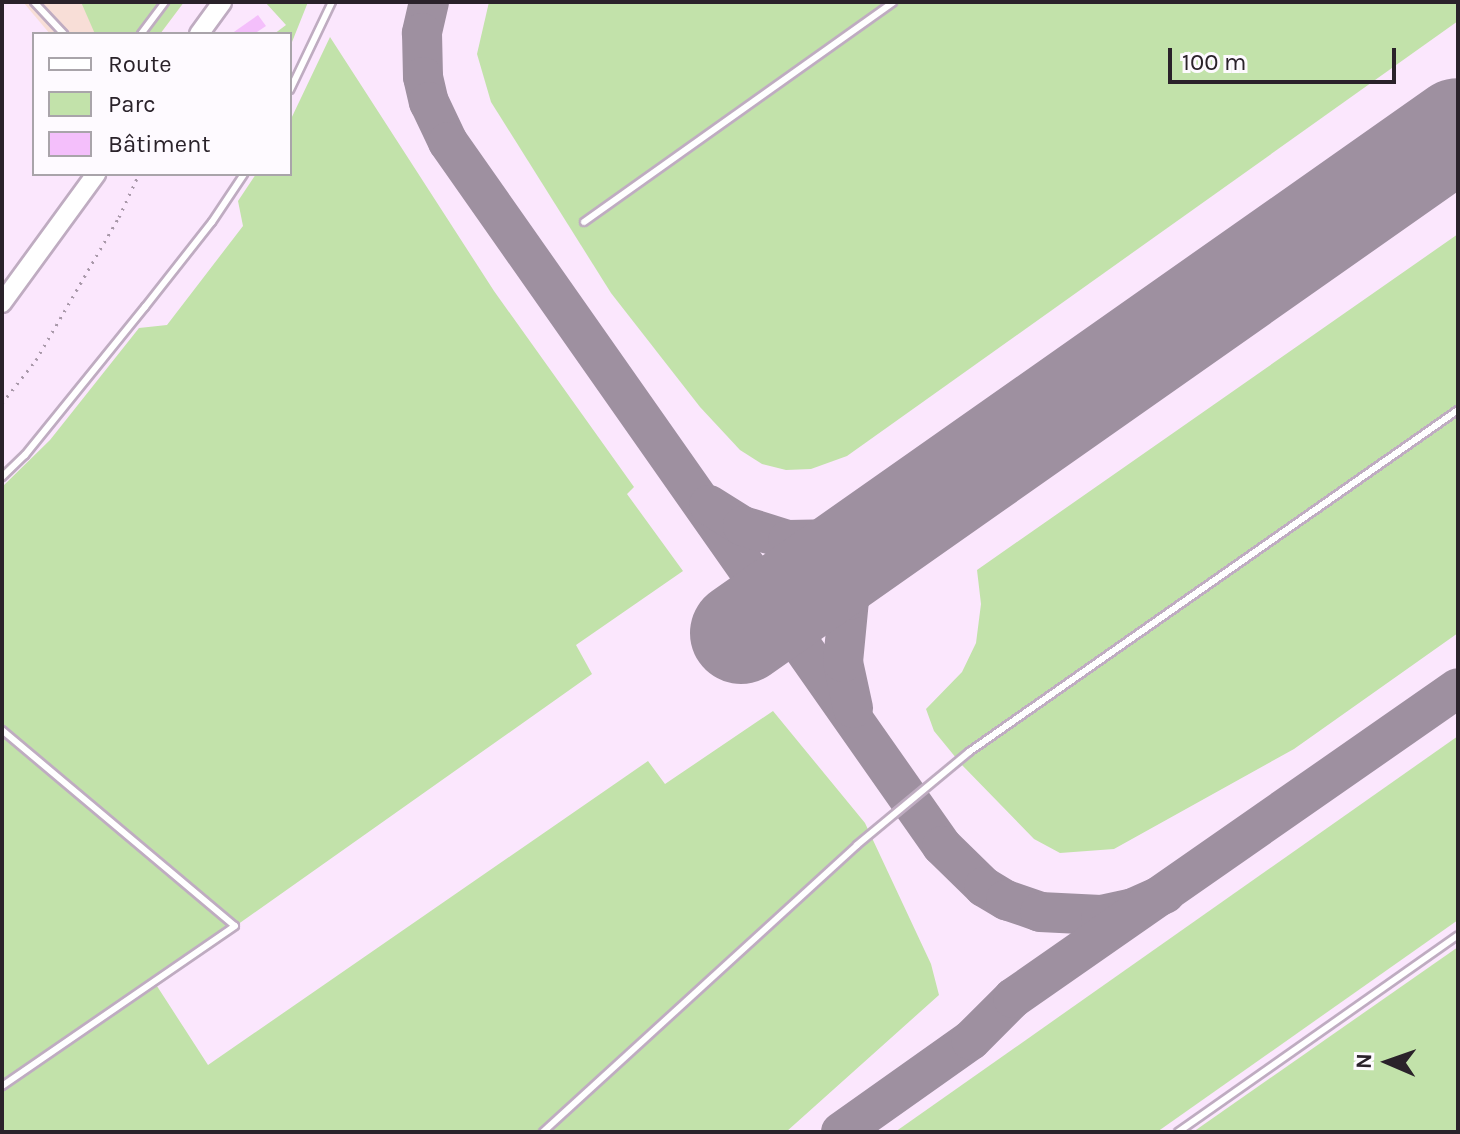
<!DOCTYPE html>
<meta charset="utf-8">
<style>
body{margin:0}
#map{position:relative;width:1460px;height:1134px;overflow:hidden;background:#fbe7fd;font-family:Karla,sans-serif}
div>[style]{position:absolute}
.industrial>*{inset:0;background:#f8ded7}
.green>*{inset:0;background:#c2e2aa}
.taxiway>*{height:40px;margin:-20px;padding:0 20px;transform-origin:20px;border-radius:20px;background:#9e90a0}
.runway>*{height:102px;margin:-51px;padding:0 51px;transform-origin:51px;border-radius:51px;background:#9e90a0}
.building>*{inset:0;background:#f4bffb}
.path>*{height:3px;margin-top:-1.5px;transform-origin:0;background:repeating-linear-gradient(90deg,#a898a9 0 2px,transparent 0 8px)}
.roads{filter:drop-shadow(2px 0 #bfacc1) drop-shadow(-2px 0 #bfacc1) drop-shadow(0 2px #bfacc1) drop-shadow(0 -2px #bfacc1)}
.service>*{height:6px;margin:-3px;padding:0 3px;transform-origin:3px;border-radius:3px;background:#fff}
.secondary>*{height:18px;margin:-9px;padding:0 9px;transform-origin:9px;border-radius:9px;background:#fff}
span{translate:-50% -50%;white-space:nowrap;text-align:center;line-height:1.15;-webkit-text-stroke:6px #fefaff;paint-order:stroke}
.frame{position:absolute;inset:0;border:4px solid #2a222a;pointer-events:none}
.legend{position:absolute;left:32px;top:32px;width:260px;height:144px;box-sizing:border-box;background:#fefaff;border:2px solid #a9a4aa;margin:0;padding:10px 14px;list-style:none;font-size:24px;color:#2a222a}
.legend li{display:flex;align-items:center;gap:16px;height:40px}
.legend b{width:40px;border:2px solid #a9a4aa}
.north{position:absolute;left:1348px;top:1022px;width:80px;height:80px;-webkit-text-stroke:6px #fefaff;paint-order:stroke;rotate:272deg;font-size:22px;font-weight:700;line-height:32px;text-align:center;color:#2a222a}
.north::after{content:'';display:block;margin:auto;width:28px;height:36px;background:#2a222a;clip-path:polygon(50% 0,100% 100%,50% 72%,0 100%)}
.scale{position:absolute;left:1168px;top:48px;width:228px;height:36px;box-sizing:border-box;border:4px solid #2a222a;border-top:0;padding-left:10px;font-size:24px;line-height:28px;white-space:nowrap;color:#2a222a;-webkit-text-stroke:6px #fefaff;paint-order:stroke}
</style>
<div id="map">
<div class="industrial">
<i style="clip-path:polygon(23px 2px,184px 2px,160px 34px,50px 34px)"></i>
</div>
<div class="green">
<i style="clip-path:polygon(81px 2px,184px 2px,160px 34px,95px 34px)"></i>
<i style="clip-path:polygon(265px 2px,308px 2px,290px 47px,290px 34px,274px 34px,286px 25px)"></i>
<i style="clip-path:polygon(489px 2px,1458px 2px,1458px 21px,847px 456px,811px 469px,786px 470px,762px 464px,740px 450px,700px 407px,611px 293px,491px 102px,477px 54px)"></i>
<i style="clip-path:polygon(330px 37px,494px 291px,634px 487px,627px 494px,683px 571px,576px 645px,592px 674px,155px 983px,208px 1065px,648px 761px,665px 784px,773px 711px,865px 823px,931px 964px,939px 995px,786px 1132px,2px 1132px,2px 487px,50px 440px,139px 328px,167px 325px,243px 226px,238px 201px,256px 174px,290px 174px,290px 121px)"></i>
<i style="clip-path:polygon(1458px 234px,1458px 633px,1294px 749px,1114px 849px,1060px 853px,1034px 839px,961px 764px,934px 731px,926px 709px,962px 672px,976px 643px,981px 604px,977px 570px)"></i>
<i style="clip-path:polygon(1458px 736px,1458px 920px,1157px 1132px,895px 1132px)"></i>
<i style="clip-path:polygon(1458px 947px,1458px 1132px,1193px 1132px)"></i>
</div>
<div class="taxiway">
<i style="left:429px;top:2px;width:32px;rotate:103deg"></i>
<i style="left:422px;top:33px;width:44px;rotate:88.7deg"></i>
<i style="left:423px;top:77px;width:26px;rotate:77deg"></i>
<i style="left:429px;top:102px;width:44px;rotate:64.6deg"></i>
<i style="left:448px;top:142px;width:860px;rotate:54.94deg"></i>
<i style="left:942px;top:846px;width:59px;rotate:44.3deg"></i>
<i style="left:984px;top:887px;width:26px;rotate:31deg"></i>
<i style="left:1006px;top:900px;width:36px;rotate:19deg"></i>
<i style="left:1040px;top:912px;width:61px;rotate:2.8deg"></i>
<i style="left:1101px;top:915px;width:33px;rotate:-12deg"></i>
<i style="left:1133px;top:908px;width:35px;rotate:-24deg"></i>
<i style="left:709px;top:505px;width:40px;rotate:32deg"></i>
<i style="left:743px;top:526px;width:47px;rotate:17.3deg"></i>
<i style="left:788px;top:540px;width:52px;rotate:-1.1deg"></i>
<i style="left:840px;top:539px;width:60px;rotate:-16.3deg"></i>
<i style="left:853px;top:708px;width:47px;rotate:-102.3deg"></i>
<i style="left:843px;top:662px;width:62px;rotate:-84.5deg"></i>
<i style="left:849px;top:600px;width:40px;rotate:-66.6deg"></i>
<i style="left:865px;top:563px;width:53px;rotate:-50.3deg"></i>
<i style="left:841px;top:1132px;width:159px;rotate:-35.3deg"></i>
<i style="left:971px;top:1040px;width:59px;rotate:-45deg"></i>
<i style="left:1013px;top:998px;width:542px;rotate:-34.86deg"></i>
</div>
<div class="runway">
<i style="left:741px;top:633px;width:876px;rotate:-35.1deg"></i>
</div>
<div class="building">
<i style="clip-path:polygon(258px 15px,266px 26px,254px 34px,231px 34px)"></i>
</div>
<div class="path">
<i style="left:2px;top:403px;width:55px;rotate:-51.7deg"></i>
<i style="left:36px;top:360px;width:165px;rotate:-59.9deg"></i>
<i style="left:119px;top:217px;width:47px;rotate:-65.1deg"></i>
</div>
<div class="roads">
<div class="service">
<i style="left:34px;top:2px;width:44px;rotate:46.8deg"></i>
<i style="left:141px;top:34px;width:40px;rotate:-53deg"></i>
<i style="left:290px;top:90px;width:98px;rotate:-64.5deg"></i>
<i style="left:584px;top:222px;width:379px;rotate:-35.4deg"></i>
<i style="left:2px;top:477px;width:32px;rotate:-44deg"></i>
<i style="left:25px;top:455px;width:191px;rotate:-51deg"></i>
<i style="left:145px;top:307px;width:108px;rotate:-51.8deg"></i>
<i style="left:212px;top:222px;width:58px;rotate:-56.3deg"></i>
<i style="left:2px;top:730px;width:304px;rotate:40.1deg"></i>
<i style="left:235px;top:926px;width:283px;rotate:145.5deg"></i>
<i style="left:543px;top:1132px;width:425px;rotate:-42.4deg"></i>
<i style="left:857px;top:845px;width:146px;rotate:-39.7deg"></i>
<i style="left:969px;top:752px;width:597px;rotate:-34.97deg"></i>
<i style="left:1178px;top:1132px;width:342px;rotate:-35.1deg"></i>
</div>
<div class="secondary">
<i style="left:199px;top:34px;width:39px;rotate:-54deg"></i>
<i style="left:2px;top:303px;width:160px;rotate:-53.9deg"></i>
</div>
</div>
<div class="frame"></div>
<ul class="legend">
<li><b style="height:10px;background:#fff"></b>Route</li>
<li><b style="height:22px;background:#c2e2aa"></b>Parc</li>
<li><b style="height:22px;background:#f4bffb"></b>Bâtiment</li>
</ul>
<div class="north">N</div>
<div class="scale">100 m</div>
</div>
